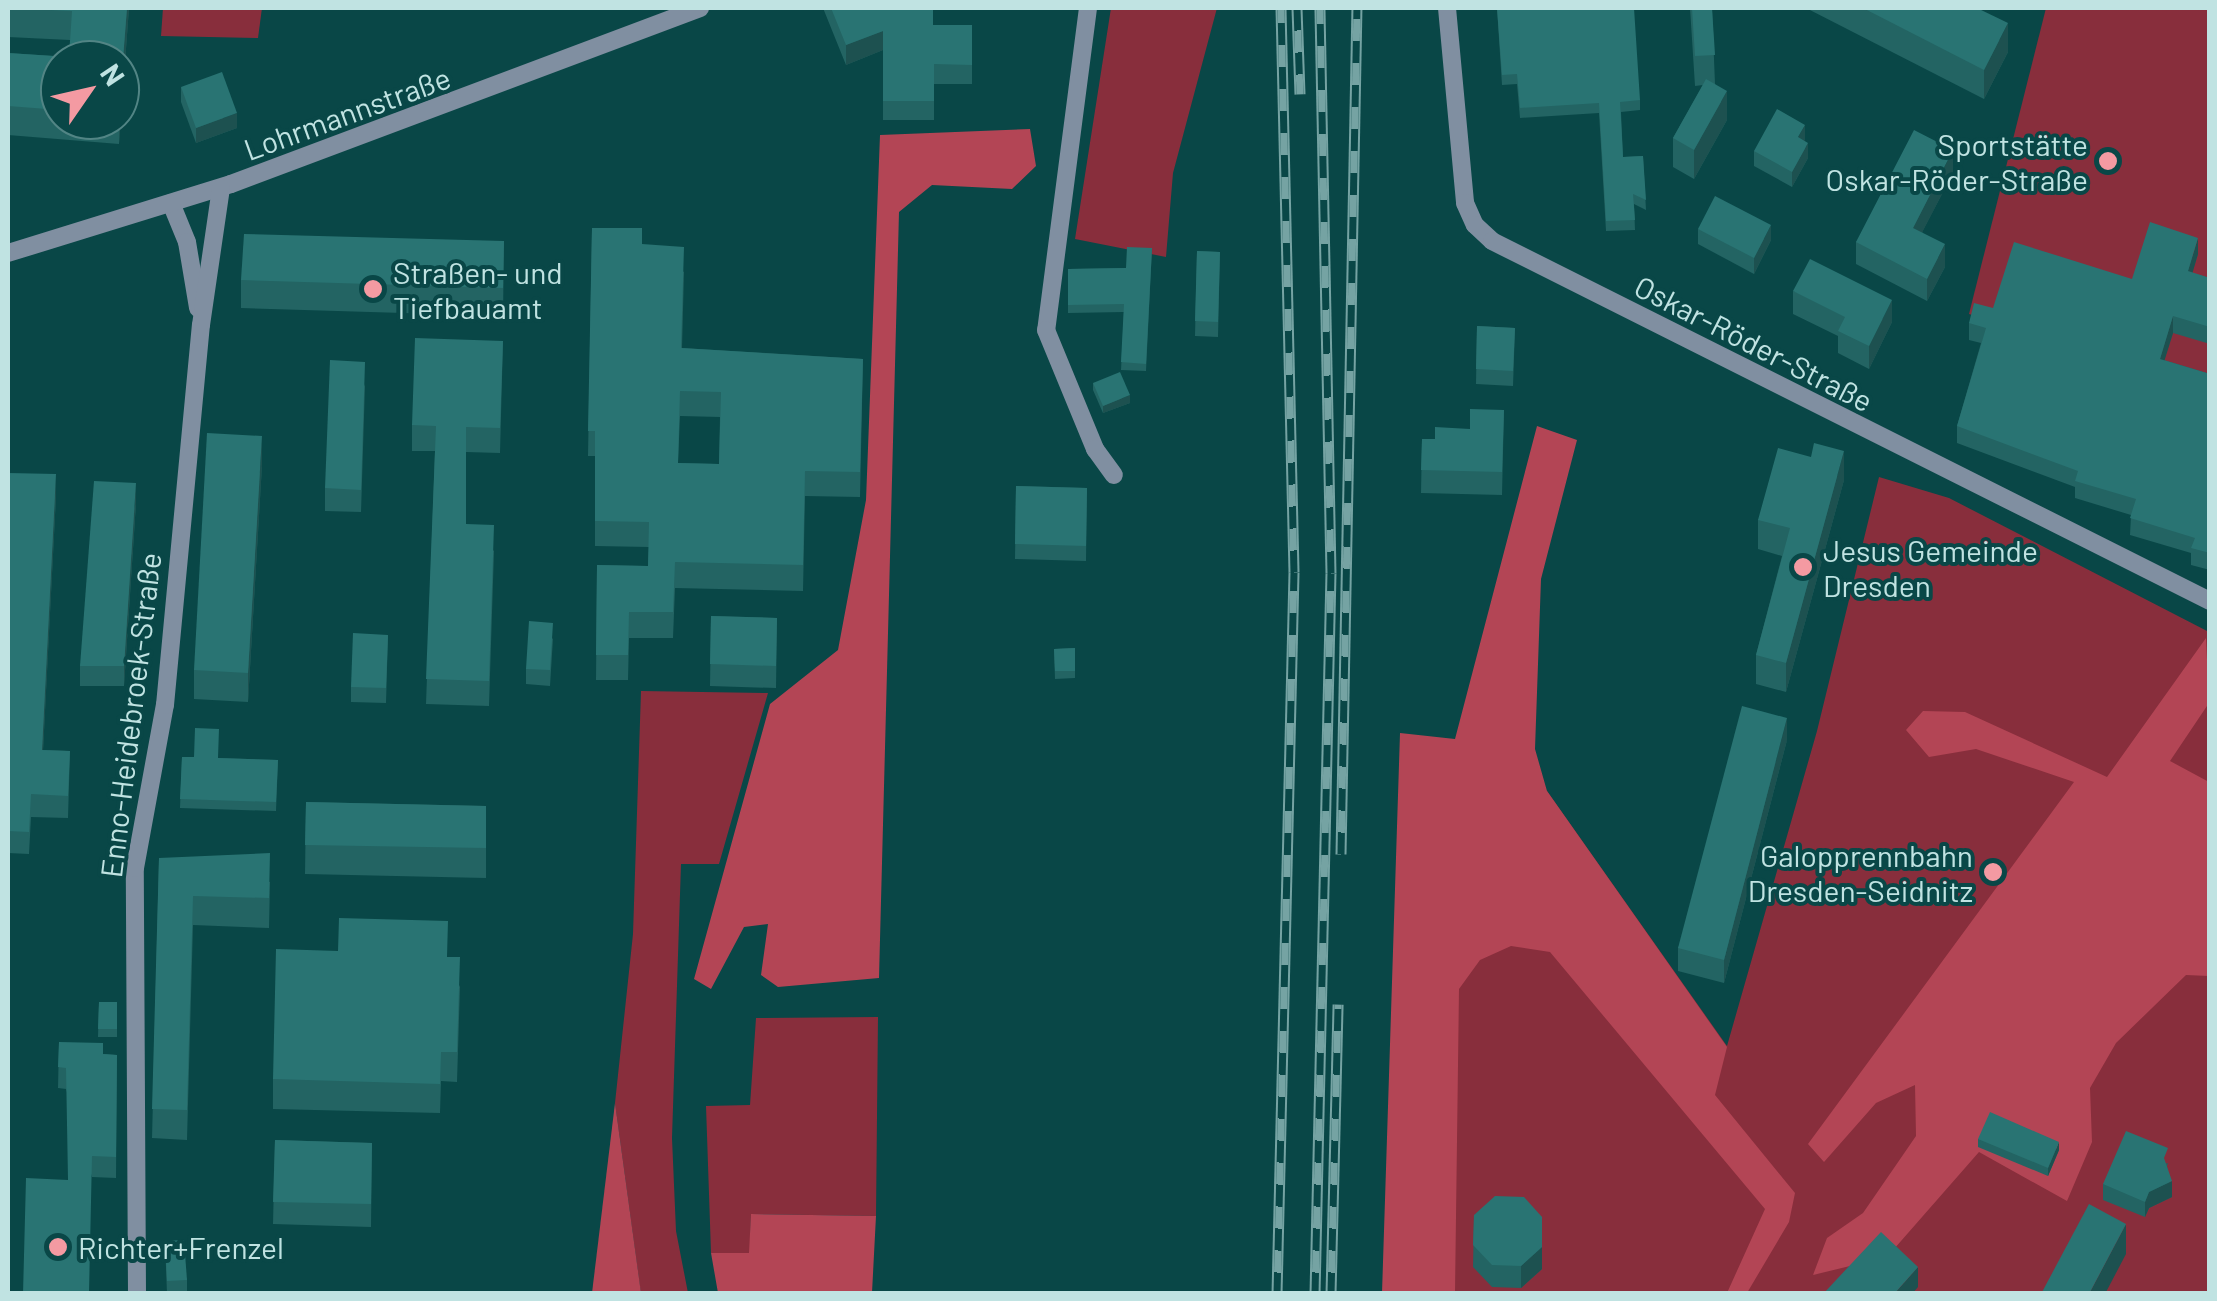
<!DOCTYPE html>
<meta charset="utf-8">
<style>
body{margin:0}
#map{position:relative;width:2217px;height:1301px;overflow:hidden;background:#094747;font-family:Barlow,sans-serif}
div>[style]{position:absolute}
.green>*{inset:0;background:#882e3c}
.forest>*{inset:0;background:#b34555}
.minor>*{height:18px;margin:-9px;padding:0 9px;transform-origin:9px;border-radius:9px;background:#808fa1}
.rail>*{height:11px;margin-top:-5.5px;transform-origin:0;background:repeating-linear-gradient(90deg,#094747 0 22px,#75a3a3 0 44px);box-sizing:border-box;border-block:2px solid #75a3a3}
.wall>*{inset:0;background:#236463}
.shaded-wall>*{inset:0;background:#1d5150}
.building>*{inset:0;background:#297473}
.dots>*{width:28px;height:28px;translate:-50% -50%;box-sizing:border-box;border:5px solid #094747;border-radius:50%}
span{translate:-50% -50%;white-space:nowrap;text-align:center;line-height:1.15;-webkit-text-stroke:8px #094747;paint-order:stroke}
.street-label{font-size:30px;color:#c0e3e2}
.poi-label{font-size:30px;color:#c0e3e2}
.right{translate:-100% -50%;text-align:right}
.left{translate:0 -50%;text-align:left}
.frame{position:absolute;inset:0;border:10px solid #c0e3e2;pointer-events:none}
.north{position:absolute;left:40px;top:40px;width:100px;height:100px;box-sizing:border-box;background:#094747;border:2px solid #528585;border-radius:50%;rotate:56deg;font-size:28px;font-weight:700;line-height:40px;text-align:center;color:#c0e3e2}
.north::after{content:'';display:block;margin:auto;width:35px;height:45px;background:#f49aa2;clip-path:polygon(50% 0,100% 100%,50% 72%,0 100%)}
</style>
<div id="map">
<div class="green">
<i style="clip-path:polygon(163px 8px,262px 8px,258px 38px,161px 36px)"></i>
<i style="clip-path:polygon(1111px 8px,1217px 8px,1173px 173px,1166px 257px,1075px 239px)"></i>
<i style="clip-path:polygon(2046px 8px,2209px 8px,2209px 389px,1969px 314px)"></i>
<i style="clip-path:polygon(1879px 477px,1949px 498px,2209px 632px,2209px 1293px,1435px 1294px,1441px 953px,1547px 791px,1727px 1046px,1817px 731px)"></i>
<i style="clip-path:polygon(641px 691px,768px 693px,719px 864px,681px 864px,672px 1138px,676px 1231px,688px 1293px,641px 1294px,615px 1103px,633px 934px)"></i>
<i style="clip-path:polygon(878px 1017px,876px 1216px,751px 1214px,750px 1254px,711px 1253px,706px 1106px,750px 1105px,756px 1018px)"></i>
</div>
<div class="forest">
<i style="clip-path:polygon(1030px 129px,1036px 166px,1012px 189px,932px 185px,899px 212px,879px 978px,778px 987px,761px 975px,768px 924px,744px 927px,711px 989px,694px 979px,770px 704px,838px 650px,866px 500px,880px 135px)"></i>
<i style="clip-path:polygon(1537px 426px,1577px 440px,1541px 579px,1535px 749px,1547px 791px,1727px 1047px,1715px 1095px,1795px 1193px,1789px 1222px,1747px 1293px,1727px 1293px,1765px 1209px,1550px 952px,1511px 946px,1480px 960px,1459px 989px,1455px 1293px,1382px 1293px,1400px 733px,1455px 739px)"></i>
<i style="clip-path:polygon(2206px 638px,2209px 703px,2170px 761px,2209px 782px,2209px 976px,2186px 975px,2116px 1043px,2090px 1088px,2092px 1142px,2067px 1201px,1979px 1152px,1887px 1257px,1813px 1275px,1827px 1238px,1863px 1213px,1916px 1136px,1915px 1085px,1876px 1103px,1824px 1162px,1808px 1144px,2074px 782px,1976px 749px,1929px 757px,1906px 730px,1923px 711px,1965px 712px,2107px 777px)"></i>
<i style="clip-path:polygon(615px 1103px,641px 1293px,592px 1293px)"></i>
<i style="clip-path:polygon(751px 1214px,876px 1216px,872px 1293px,718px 1293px,711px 1253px,749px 1253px)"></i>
</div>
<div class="minor">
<i style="left:1088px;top:8px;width:325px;rotate:97.4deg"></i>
<i style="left:1046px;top:330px;width:129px;rotate:67.6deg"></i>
<i style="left:1095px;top:449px;width:32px;rotate:54deg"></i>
<i style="left:1447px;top:8px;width:196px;rotate:84.7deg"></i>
<i style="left:1465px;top:203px;width:24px;rotate:66deg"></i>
<i style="left:1475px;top:225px;width:23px;rotate:43deg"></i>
<i style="left:1492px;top:241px;width:803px;rotate:26.63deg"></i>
<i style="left:171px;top:203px;width:42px;rotate:67.7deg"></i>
<i style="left:187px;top:242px;width:67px;rotate:80.5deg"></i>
<i style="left:8px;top:253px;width:233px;rotate:-17.2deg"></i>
<i style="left:231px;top:184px;width:501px;rotate:-20.57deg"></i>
<i style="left:137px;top:1294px;width:426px;rotate:-90.3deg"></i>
<i style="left:135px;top:868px;width:166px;rotate:-79.6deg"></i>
<i style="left:165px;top:705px;width:382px;rotate:-84.6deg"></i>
<i style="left:201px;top:325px;width:138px;rotate:-81.7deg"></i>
</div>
<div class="rail">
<i style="left:1297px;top:8px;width:86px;rotate:88deg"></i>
<i style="left:1341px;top:854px;width:846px;rotate:-88.92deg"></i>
<i style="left:1277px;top:1294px;width:722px;rotate:-88.65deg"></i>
<i style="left:1294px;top:572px;width:564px;rotate:-91.32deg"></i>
<i style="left:1315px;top:1294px;width:721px;rotate:-88.73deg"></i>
<i style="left:1331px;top:573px;width:565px;rotate:-91.12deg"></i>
<i style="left:1331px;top:1294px;width:290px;rotate:-88.6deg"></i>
</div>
<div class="wall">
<i style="clip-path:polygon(evenodd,8px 8px,129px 8px,119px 144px,8px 135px,8px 53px,69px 57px,70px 40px,8px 37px,8px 8px,60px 60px,120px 60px,120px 120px,60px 120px,60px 60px)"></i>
<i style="clip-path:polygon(823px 8px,933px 8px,933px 25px,972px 25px,972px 84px,934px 84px,934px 120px,883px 120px,883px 50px,846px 65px)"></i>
<i style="clip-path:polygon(1497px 8px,1640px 100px,1640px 110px,1621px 112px,1623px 157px,1643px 156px,1646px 210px,1634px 204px,1635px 230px,1606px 231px,1599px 113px,1520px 118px,1517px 84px,1502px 85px)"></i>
<i style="clip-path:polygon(1690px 8px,1712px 8px,1715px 84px,1727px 120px,1694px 179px,1673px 167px,1673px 138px,1703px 85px,1695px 86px)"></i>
<i style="clip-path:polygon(1806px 8px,1977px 8px,2008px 52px,1984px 99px)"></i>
<i style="clip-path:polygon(181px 87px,237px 128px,196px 143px,181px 102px)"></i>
<i style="clip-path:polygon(1804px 141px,1808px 158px,1792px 187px,1754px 166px,1754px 151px)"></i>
<i style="clip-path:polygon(1953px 173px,1922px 232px,1945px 267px,1927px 301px,1856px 264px,1856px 242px)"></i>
<i style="clip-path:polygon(evenodd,592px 228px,642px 244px,684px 272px,682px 348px,863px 359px,860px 497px,805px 496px,803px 591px,675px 588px,673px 638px,629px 638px,628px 680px,596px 680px,597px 565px,648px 566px,649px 547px,595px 546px,595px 456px,588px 456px,592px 228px,680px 416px,720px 417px,719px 464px,678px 463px,680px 416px)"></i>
<i style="clip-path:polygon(1698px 229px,1771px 240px,1754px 274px,1698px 244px)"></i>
<i style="clip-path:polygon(504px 241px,503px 316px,241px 308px,241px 280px)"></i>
<i style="clip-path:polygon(1152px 248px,1146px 371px,1121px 370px,1124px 312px,1068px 313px,1068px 269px,1126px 268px)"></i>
<i style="clip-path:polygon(1197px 251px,1220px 252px,1218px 337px,1195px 336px)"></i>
<i style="clip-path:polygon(2198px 254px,2192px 273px,2210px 278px,2210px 344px,2173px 333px,2164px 360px,2210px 374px,2210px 570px,2191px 565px,2191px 553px,2130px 535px,2131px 515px,2075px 498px,2075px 487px,1957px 443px,1957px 426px,1981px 343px,1969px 340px,1969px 323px,1993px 308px,2132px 279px)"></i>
<i style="clip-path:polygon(1793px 291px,1892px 322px,1869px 369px,1838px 353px,1838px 336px,1793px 314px)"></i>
<i style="clip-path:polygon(1477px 326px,1515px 328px,1513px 386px,1476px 384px)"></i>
<i style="clip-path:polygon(503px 341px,500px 453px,466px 452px,466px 524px,494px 551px,489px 706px,426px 704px,435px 451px,412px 451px,412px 425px)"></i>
<i style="clip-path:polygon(1093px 383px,1130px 403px,1103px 413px,1093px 390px)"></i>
<i style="clip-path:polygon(365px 384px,361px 512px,325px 511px,325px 488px)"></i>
<i style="clip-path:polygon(1504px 410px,1502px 495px,1421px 493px,1422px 439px,1435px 439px,1470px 429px)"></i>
<i style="clip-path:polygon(1811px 457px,1844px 480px,1786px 692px,1756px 684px,1756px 655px,1782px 556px,1758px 549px,1758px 520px)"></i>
<i style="clip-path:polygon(262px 465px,248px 702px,194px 699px,194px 670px)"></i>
<i style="clip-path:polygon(8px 473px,56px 496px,43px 750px,70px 751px,68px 818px,31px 817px,29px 854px,8px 853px)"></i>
<i style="clip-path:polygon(1016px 486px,1087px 488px,1086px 561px,1015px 559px)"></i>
<i style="clip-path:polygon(136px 503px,124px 686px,80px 686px,80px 666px)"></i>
<i style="clip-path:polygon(711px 616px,777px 618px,776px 688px,710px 686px)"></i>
<i style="clip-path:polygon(388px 635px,386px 703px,351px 702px,351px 687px)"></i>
<i style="clip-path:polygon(553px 638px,550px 686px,526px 684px,526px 669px)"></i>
<i style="clip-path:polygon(1075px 648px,1075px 678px,1055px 679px,1054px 649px)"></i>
<i style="clip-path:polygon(1787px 740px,1724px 983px,1678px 971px,1678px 948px)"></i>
<i style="clip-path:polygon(182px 757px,278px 760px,276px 811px,180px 808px)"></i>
<i style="clip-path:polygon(306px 802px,486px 806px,486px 878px,305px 874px)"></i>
<i style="clip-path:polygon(159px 858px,270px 882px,269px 928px,193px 925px,187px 1140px,152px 1138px)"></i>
<i style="clip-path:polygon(447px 957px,460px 987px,457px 1082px,441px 1081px,440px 1113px,273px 1109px,273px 1079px)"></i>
<i style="clip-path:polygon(99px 1002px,117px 1002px,117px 1037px,98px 1037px)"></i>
<i style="clip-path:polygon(59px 1042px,103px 1054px,117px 1055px,116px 1178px,92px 1177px,66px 1089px,58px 1088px)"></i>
<i style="clip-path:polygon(1978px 1139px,2059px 1150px,2048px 1176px,1978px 1147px)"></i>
<i style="clip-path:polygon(275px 1140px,372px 1143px,371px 1227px,273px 1224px)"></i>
<i style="clip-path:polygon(2168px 1163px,2167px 1166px,2172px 1197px,2149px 1208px,2145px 1217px,2103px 1200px,2103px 1184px)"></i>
<i style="clip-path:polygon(1474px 1215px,1542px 1217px,1542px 1269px,1521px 1288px,1492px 1287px,1473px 1267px)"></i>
<i style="clip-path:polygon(165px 1241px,187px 1280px,187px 1294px,167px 1294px)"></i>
</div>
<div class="shaded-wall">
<i style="clip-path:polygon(127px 8px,129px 8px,119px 144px,120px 97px)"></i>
<i style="clip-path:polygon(2008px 23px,2008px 52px,1984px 99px,1984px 70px)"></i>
<i style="clip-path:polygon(883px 31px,883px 50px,846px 65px,846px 45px)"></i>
<i style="clip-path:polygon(1727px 91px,1727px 120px,1694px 179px,1694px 150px)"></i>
<i style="clip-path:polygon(237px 113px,237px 128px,196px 143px,196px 128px)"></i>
<i style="clip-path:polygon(1805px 125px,1805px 140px,1798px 152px,1798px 137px)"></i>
<i style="clip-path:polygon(1808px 143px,1808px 158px,1792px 187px,1792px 172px)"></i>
<i style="clip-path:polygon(1953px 150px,1953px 173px,1913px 250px,1913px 228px)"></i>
<i style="clip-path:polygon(1771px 225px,1771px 240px,1754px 274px,1754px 258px)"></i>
<i style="clip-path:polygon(2198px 238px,2198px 254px,2188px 288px,2188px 271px)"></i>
<i style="clip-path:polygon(1945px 244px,1945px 267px,1927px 301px,1927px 279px)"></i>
<i style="clip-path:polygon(1892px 300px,1892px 322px,1869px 369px,1869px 346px)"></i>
<i style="clip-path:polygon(2173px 316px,2173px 333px,2160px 375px,2160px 359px)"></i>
<i style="clip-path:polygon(1130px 395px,1130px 403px,1103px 413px,1103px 406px)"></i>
<i style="clip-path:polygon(262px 436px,262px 465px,248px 702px,248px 673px)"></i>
<i style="clip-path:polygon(1844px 451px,1844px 480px,1786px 692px,1786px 663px)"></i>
<i style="clip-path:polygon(56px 474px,56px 496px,42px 772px,42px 750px)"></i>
<i style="clip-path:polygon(136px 483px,136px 503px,124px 686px,124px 666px)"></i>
<i style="clip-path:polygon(1787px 718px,1787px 740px,1724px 983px,1724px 960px)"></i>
<i style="clip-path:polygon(2059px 1142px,2059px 1150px,2048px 1176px,2048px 1168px)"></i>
<i style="clip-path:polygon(2172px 1181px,2172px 1197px,2149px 1208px,2145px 1217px,2145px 1202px,2149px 1192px)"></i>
<i style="clip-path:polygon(2126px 1224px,2126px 1254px,2105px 1294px,2089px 1294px)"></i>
<i style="clip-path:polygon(1542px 1247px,1542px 1269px,1521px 1288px,1521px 1266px)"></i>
<i style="clip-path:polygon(1918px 1267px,1918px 1287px,1912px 1294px,1894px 1294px)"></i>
</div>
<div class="building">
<i style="clip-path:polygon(8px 8px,127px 8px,120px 97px,120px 60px,60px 60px,60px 110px,8px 106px,8px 53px,69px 57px,72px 11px)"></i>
<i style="clip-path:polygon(831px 8px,933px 8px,933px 25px,972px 25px,972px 65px,934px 64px,934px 101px,883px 101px,883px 31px,846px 45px)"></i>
<i style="clip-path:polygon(1497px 8px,1634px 8px,1640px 100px,1620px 102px,1623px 157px,1643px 156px,1646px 200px,1633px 194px,1635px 220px,1606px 221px,1599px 103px,1520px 108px,1517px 74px,1502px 75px)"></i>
<i style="clip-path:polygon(1692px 8px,1712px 8px,1715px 55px,1695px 56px)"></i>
<i style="clip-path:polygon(1863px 8px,1977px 8px,2008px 23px,1984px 70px)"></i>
<i style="clip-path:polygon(222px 72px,237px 113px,196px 128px,181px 87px)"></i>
<i style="clip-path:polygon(1706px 79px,1727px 91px,1694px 150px,1673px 138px)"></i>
<i style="clip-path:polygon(1777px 109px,1805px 125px,1798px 137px,1808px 143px,1792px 172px,1754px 151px)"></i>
<i style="clip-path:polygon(1914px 130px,1953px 150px,1913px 228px,1945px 244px,1927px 279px,1856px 242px)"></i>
<i style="clip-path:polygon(1715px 196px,1771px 225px,1754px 258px,1698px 229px)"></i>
<i style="clip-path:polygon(2150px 222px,2198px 238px,2188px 271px,2210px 278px,2210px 327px,2173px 316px,2160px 359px,2210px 374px,2210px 553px,2191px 548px,2195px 538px,2130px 518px,2136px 499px,2075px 481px,2078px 471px,1957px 426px,1986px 328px,1969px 323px,1974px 303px,1993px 308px,2014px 242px,2132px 279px)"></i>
<i style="clip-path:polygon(evenodd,592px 228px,642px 228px,642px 244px,684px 247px,681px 348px,863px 359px,860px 472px,805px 471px,803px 565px,675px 562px,673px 612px,629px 612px,628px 655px,596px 655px,597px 565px,648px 566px,649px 522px,595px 521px,595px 431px,588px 431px,592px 228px,680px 391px,721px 392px,719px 464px,678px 463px,680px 391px)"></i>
<i style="clip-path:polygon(244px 234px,504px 241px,503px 288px,241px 280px)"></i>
<i style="clip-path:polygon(1127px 247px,1152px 248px,1146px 364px,1121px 362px,1124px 304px,1068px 305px,1068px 269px,1126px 268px)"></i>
<i style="clip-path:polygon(1197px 251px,1220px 252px,1218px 322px,1195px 321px)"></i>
<i style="clip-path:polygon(1810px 259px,1892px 300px,1869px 346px,1838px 331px,1845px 317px,1793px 291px)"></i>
<i style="clip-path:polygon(1477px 326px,1515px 328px,1513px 371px,1476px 369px)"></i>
<i style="clip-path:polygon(415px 338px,503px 341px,500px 428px,466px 427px,466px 524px,494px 525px,489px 681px,426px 679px,436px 426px,412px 425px)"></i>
<i style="clip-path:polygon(330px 360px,365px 362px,361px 490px,325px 488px)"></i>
<i style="clip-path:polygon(1120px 372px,1130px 395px,1103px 406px,1093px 383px)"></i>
<i style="clip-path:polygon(1470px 409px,1504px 410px,1502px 472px,1421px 470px,1422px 439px,1435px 439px,1435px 427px,1470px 429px)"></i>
<i style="clip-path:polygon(207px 433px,262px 436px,248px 673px,194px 670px)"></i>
<i style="clip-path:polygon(1814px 443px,1844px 451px,1786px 663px,1756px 655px,1790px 528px,1758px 520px,1778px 448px,1811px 457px)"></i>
<i style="clip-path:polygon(8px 473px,56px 474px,42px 750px,70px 751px,68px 796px,31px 794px,29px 832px,8px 831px)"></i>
<i style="clip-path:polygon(94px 481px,136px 483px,124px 666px,80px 666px)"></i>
<i style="clip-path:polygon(1016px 486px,1087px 488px,1086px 546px,1015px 544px)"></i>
<i style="clip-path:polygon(711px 616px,777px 618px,776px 666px,710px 664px)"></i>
<i style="clip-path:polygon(529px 621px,553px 623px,550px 670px,526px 669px)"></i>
<i style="clip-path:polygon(353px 633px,388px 635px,386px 688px,351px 687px)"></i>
<i style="clip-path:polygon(1075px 648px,1075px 671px,1055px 671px,1054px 649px)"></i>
<i style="clip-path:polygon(1742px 706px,1787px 718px,1724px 960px,1678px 948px)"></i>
<i style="clip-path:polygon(195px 728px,219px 729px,218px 758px,278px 760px,276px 802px,180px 799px,182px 757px,194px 757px)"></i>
<i style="clip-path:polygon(306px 802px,486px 806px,486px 848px,305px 845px)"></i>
<i style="clip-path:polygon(270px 853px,269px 898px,193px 896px,187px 1110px,152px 1109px,159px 858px)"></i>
<i style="clip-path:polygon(339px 918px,448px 921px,447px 957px,460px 957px,457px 1052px,441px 1052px,440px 1084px,273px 1079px,276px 949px,338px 951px)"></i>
<i style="clip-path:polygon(99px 1002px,117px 1002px,117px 1029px,98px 1029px)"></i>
<i style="clip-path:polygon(59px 1042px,103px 1043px,103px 1054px,117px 1055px,116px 1157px,92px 1156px,89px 1294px,23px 1294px,26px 1178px,68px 1180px,66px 1068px,58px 1067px)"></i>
<i style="clip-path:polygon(1990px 1112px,2059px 1142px,2048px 1168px,1978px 1139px)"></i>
<i style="clip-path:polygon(2126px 1131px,2168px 1148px,2164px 1158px,2172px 1181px,2149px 1192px,2145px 1202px,2103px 1184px)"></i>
<i style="clip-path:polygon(275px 1140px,372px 1143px,371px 1204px,273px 1202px)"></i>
<i style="clip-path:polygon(1495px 1196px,1524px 1197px,1542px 1217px,1542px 1247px,1521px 1266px,1492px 1265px,1473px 1245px,1474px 1215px)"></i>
<i style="clip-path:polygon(2089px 1204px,2126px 1224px,2089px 1294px,2041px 1294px)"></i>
<i style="clip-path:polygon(1881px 1232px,1918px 1267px,1894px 1294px,1823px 1294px)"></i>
<i style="clip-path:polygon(184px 1240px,187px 1280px,167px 1281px,165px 1241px)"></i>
</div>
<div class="dots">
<i style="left:2108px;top:161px;background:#f49aa2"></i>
<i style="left:373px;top:289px;background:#f49aa2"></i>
<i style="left:1803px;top:567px;background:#f49aa2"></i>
<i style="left:1993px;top:872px;background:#f49aa2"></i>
<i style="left:58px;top:1247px;background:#f49aa2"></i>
</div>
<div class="street-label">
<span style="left:347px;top:113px;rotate:-20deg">Lohrmannstraße</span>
<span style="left:1754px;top:343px;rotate:27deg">Oskar-Röder-Straße</span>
<span style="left:130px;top:715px;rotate:-83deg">Enno-Heidebroek-Straße</span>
</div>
<div class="poi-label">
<span class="right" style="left:2088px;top:161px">Sportstätte<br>Oskar-Röder-Straße</span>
<span class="left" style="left:393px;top:289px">Straßen- und<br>Tiefbauamt</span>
<span class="left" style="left:1823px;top:567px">Jesus Gemeinde<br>Dresden</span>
<span class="right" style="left:1973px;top:872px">Galopprennbahn<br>Dresden-Seidnitz</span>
<span class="left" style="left:78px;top:1247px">Richter+Frenzel</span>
</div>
<div class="frame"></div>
<div class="north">N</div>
</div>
